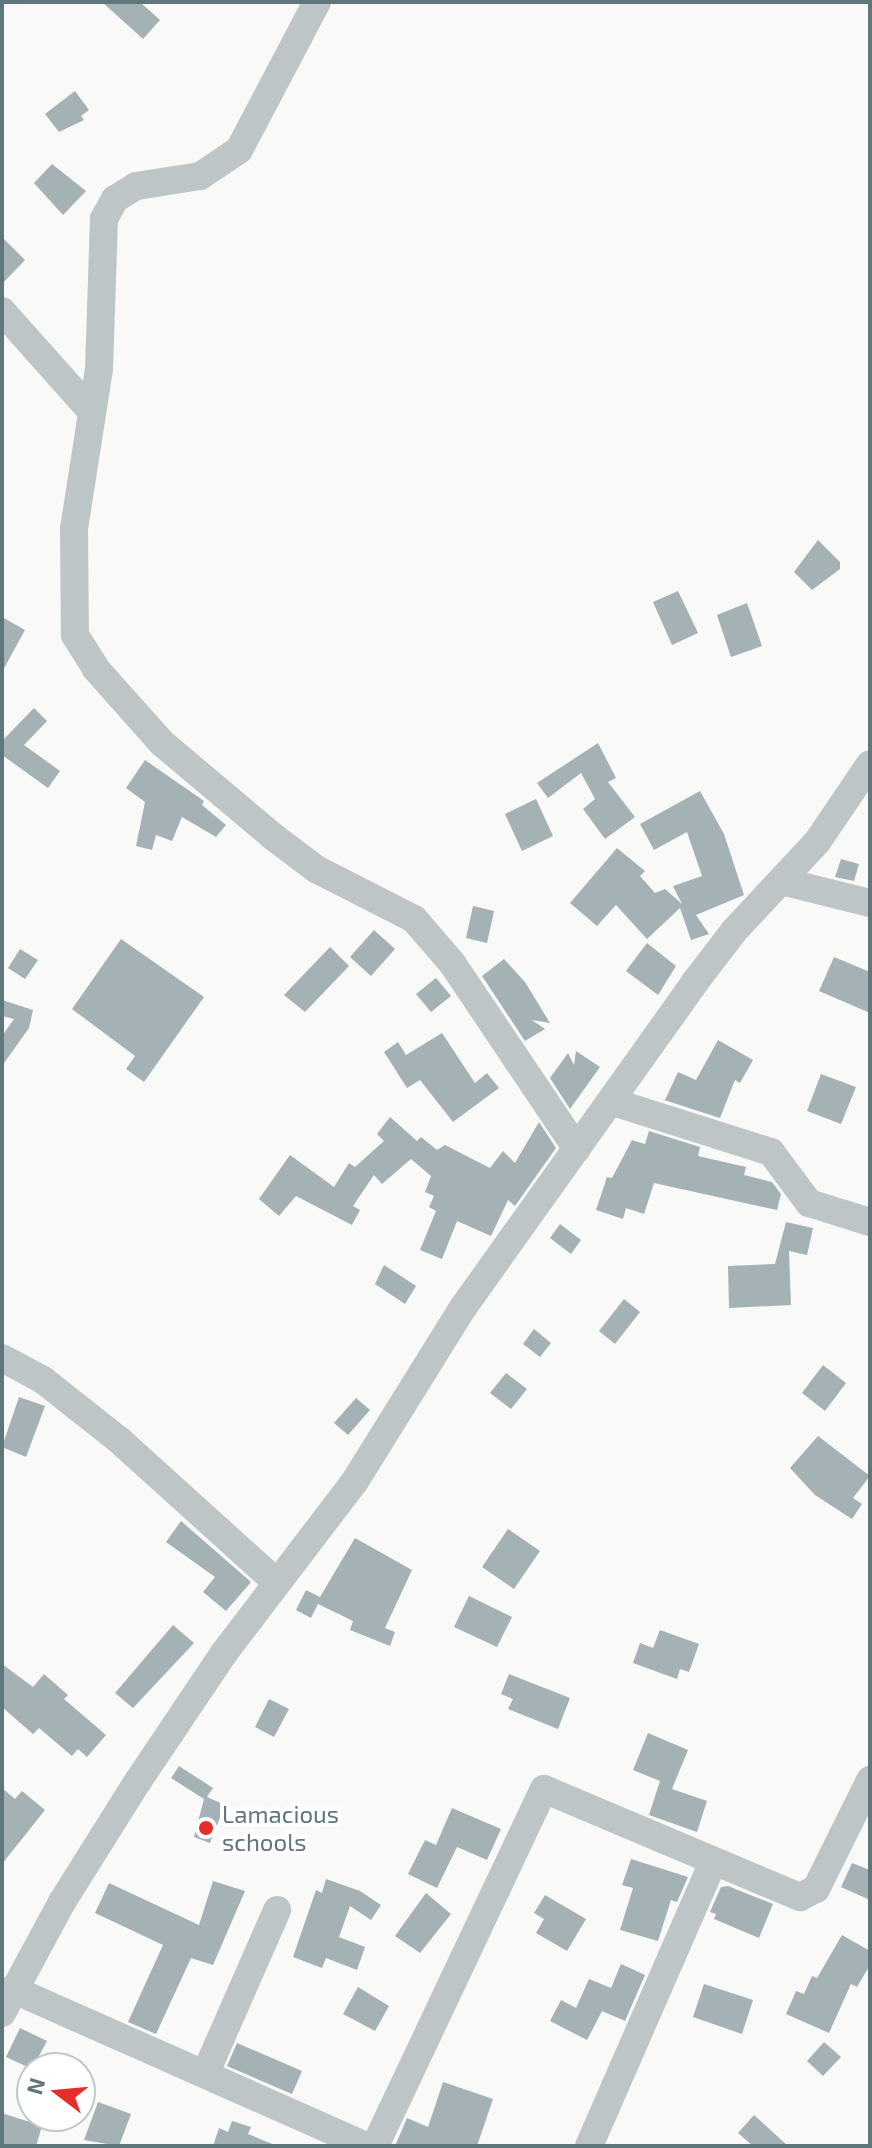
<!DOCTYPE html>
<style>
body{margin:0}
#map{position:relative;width:872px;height:2148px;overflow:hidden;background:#f9f9f7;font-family:"Exo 2",sans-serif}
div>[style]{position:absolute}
.building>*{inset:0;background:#a4b2b5}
.minor>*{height:28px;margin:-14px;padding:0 14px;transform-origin:14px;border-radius:14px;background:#bdc5c7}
.dots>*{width:22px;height:22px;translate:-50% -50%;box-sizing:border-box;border:4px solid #fff;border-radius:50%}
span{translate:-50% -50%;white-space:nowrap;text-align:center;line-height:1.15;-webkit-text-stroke:8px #fff;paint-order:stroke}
.poi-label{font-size:24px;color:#5f767c}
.left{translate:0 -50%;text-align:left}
.frame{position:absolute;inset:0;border:4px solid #5f767c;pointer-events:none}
.north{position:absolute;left:16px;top:2052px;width:80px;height:80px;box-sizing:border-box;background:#fff;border:2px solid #bfc8cb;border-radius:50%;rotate:286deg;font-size:22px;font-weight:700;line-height:32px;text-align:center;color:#5f767c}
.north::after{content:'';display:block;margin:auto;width:28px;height:36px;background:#e62d2a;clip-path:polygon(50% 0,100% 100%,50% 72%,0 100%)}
</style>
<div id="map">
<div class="building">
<i style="clip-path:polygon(102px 2px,140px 2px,160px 20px,143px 39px)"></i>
<i style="clip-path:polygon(75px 91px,89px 110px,81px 116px,84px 120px,59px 132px,45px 114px)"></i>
<i style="clip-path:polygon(52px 164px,86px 191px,63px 215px,34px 183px)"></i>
<i style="clip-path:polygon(2px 237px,25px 260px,2px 284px)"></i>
<i style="clip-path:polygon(818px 540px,840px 562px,840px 569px,812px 590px,794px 572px)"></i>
<i style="clip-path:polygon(678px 591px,698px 633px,672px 645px,653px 602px)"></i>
<i style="clip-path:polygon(747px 603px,762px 646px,731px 657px,717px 615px)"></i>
<i style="clip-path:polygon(2px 617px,25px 630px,2px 672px)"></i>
<i style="clip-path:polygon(34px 708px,47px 721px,24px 745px,60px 771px,48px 788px,2px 755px,2px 741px)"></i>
<i style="clip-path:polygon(598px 743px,616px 778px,608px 782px,635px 817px,605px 839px,583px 809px,595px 799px,581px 773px,548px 798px,537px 783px)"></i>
<i style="clip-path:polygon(145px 760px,204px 801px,202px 805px,226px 825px,216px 837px,182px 817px,172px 841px,156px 835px,152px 850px,136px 846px,145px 802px,126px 788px)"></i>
<i style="clip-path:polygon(700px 791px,724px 834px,744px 895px,696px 915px,709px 934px,691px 940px,680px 908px,647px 939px,616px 905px,597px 926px,570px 903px,617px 848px,645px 871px,640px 876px,655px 893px,665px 889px,682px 904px,673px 886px,702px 876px,687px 832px,654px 850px,640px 824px)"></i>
<i style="clip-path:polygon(536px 799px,553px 836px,522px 851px,505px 814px)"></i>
<i style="clip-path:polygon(841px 859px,859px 864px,854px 881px,835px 877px)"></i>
<i style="clip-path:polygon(473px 906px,494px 911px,487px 943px,466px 938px)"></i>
<i style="clip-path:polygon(374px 930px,395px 949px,371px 976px,350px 957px)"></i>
<i style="clip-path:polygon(121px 939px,204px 997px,144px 1082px,126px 1069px,135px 1056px,72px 1009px)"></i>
<i style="clip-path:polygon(647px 943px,676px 966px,658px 995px,626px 971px)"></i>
<i style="clip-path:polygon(330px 947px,349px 966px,305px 1012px,284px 995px)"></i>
<i style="clip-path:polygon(20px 949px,38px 960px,25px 979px,8px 968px)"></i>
<i style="clip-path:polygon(834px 957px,870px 972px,870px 1013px,819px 991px)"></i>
<i style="clip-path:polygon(504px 959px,525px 982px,550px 1023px,532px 1020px,545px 1029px,525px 1041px,482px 976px)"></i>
<i style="clip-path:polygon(436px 978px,451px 996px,431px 1012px,416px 994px)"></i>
<i style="clip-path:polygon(2px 1000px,33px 1010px,29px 1028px,2px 1066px,2px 1036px,14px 1019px,2px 1016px)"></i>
<i style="clip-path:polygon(442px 1033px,475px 1083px,487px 1073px,499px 1088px,453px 1122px,420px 1080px,407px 1088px,384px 1052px,398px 1042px,406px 1055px)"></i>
<i style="clip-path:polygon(718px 1040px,753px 1060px,740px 1083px,735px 1080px,720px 1118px,661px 1099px,665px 1100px,678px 1072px,696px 1080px)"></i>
<i style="clip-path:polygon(576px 1051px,600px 1067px,570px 1109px,550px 1078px,568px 1053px,574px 1065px)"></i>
<i style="clip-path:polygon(821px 1074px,856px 1087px,841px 1124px,807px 1111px)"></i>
<i style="clip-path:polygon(390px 1117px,417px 1141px,421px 1137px,437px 1150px,445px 1145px,490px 1168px,503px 1151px,515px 1163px,539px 1122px,556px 1148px,515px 1206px,508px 1200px,491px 1236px,457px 1221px,442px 1259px,420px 1250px,436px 1211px,429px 1207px,434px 1196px,425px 1192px,431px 1176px,411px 1159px,382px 1184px,374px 1175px,353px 1206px,360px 1210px,352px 1225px,296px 1196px,279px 1216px,259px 1199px,290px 1155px,334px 1187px,349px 1163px,355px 1167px,384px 1141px,377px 1134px)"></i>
<i style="clip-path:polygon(649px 1131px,700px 1147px,698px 1156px,746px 1167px,744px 1175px,772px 1182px,781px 1194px,777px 1210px,654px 1183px,644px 1214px,626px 1208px,623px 1219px,596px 1210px,607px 1177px,612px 1178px,632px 1140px,645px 1144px)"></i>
<i style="clip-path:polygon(786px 1222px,813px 1228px,807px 1255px,789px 1251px,791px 1305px,729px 1308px,728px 1266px,775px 1264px)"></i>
<i style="clip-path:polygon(560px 1224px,581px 1240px,571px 1254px,550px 1238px)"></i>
<i style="clip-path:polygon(384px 1265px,416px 1286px,405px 1304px,375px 1284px)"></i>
<i style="clip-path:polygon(624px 1299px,640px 1312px,615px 1344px,599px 1331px)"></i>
<i style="clip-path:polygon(534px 1329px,551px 1343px,540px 1357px,523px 1344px)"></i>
<i style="clip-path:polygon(823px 1365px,846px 1383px,825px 1411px,802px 1393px)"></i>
<i style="clip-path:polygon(506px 1373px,527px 1389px,511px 1409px,490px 1393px)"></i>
<i style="clip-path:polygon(19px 1397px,45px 1406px,26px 1457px,2px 1447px)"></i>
<i style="clip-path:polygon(356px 1398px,370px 1410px,348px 1435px,334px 1423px)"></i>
<i style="clip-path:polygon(818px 1436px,870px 1476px,853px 1498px,862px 1504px,852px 1519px,815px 1495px,790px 1468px)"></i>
<i style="clip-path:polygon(181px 1521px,251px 1582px,226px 1611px,203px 1592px,215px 1577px,166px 1542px)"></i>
<i style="clip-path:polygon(508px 1529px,540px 1551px,514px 1589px,482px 1567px)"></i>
<i style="clip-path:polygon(355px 1538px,412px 1570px,385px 1628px,395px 1632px,390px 1646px,350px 1630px,353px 1621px,318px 1604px,311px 1618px,296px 1610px,306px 1590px,320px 1597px)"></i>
<i style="clip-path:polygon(469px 1596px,512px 1617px,497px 1647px,454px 1627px)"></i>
<i style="clip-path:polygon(173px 1625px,194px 1643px,133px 1708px,115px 1693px)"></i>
<i style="clip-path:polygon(660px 1630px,699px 1644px,689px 1672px,680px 1669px,677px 1679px,633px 1663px,640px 1643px,653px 1648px)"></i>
<i style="clip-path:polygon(2px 1664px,33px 1687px,44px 1674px,68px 1695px,64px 1699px,106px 1735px,87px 1757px,78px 1749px,72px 1756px,39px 1728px,33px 1734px,2px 1707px)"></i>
<i style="clip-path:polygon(509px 1674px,570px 1698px,558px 1729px,508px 1709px,513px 1699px,501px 1694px)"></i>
<i style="clip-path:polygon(269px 1699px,289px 1709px,274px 1737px,255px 1727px)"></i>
<i style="clip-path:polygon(648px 1733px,688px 1750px,672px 1789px,707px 1801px,697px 1832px,649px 1815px,660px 1781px,633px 1770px)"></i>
<i style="clip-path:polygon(179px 1766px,213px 1788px,207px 1797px,225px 1805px,210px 1843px,194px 1837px,204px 1799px,171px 1778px)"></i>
<i style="clip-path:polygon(2px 1788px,15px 1799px,22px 1791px,45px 1810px,2px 1864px)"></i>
<i style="clip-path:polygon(452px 1808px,501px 1829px,487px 1860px,457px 1847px,437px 1888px,408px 1874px,425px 1840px,436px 1845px)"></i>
<i style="clip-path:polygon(631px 1859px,688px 1877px,677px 1902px,671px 1900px,658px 1941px,620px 1930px,633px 1888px,622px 1885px)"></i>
<i style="clip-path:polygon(852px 1863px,870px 1870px,870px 1900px,841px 1887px)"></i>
<i style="clip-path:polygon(326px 1879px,360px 1891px,381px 1905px,371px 1920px,350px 1906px,339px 1937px,365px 1947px,357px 1970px,326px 1958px,322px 1968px,293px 1957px,316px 1890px,322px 1893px)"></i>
<i style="clip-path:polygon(213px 1881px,245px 1891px,213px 1965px,191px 1958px,156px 2034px,128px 2022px,163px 1945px,95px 1913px,109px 1883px,199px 1925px)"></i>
<i style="clip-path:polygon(728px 1886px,773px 1904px,759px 1938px,714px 1919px,716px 1914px,710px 1912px,721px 1887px)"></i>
<i style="clip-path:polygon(426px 1893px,451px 1914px,420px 1953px,395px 1936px)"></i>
<i style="clip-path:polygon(545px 1895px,586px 1919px,567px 1951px,536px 1933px,544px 1919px,534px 1913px)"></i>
<i style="clip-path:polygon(842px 1935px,870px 1951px,870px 1965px,857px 1987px,851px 1984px,829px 2033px,786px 2014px,796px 1991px,804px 1994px,812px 1976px,817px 1978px)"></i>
<i style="clip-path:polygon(621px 1964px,645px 1975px,625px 2021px,602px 2011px,587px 2040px,550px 2021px,561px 2000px,576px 2008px,589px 1979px,611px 1988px)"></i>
<i style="clip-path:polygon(704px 1984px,753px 2000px,742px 2034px,693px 2017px)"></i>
<i style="clip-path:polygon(358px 1987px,389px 2006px,375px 2031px,343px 2014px)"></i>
<i style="clip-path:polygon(20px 2028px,47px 2041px,32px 2069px,6px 2057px)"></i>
<i style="clip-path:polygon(824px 2042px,841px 2057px,823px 2076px,807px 2061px)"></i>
<i style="clip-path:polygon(237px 2043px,302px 2071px,292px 2094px,227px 2066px)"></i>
<i style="clip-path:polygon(443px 2082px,493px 2099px,477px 2146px,395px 2146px,407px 2118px,428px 2127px)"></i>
<i style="clip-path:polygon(98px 2102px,131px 2114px,119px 2146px,84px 2140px)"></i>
<i style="clip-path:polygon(2px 2113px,42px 2126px,36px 2146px,2px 2146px)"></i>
<i style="clip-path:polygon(754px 2115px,788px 2146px,753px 2146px,738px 2133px)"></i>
<i style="clip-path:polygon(232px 2121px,251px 2127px,248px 2134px,277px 2146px,213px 2146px,219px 2128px,228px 2132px)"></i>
</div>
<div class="minor">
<i style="left:317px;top:2px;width:167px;rotate:117.8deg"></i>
<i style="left:239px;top:150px;width:47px;rotate:146.3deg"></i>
<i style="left:200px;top:176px;width:65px;rotate:171.1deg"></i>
<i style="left:136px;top:186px;width:25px;rotate:148deg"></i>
<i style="left:115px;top:199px;width:23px;rotate:119deg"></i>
<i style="left:104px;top:219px;width:150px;rotate:91.9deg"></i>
<i style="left:99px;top:369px;width:161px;rotate:98.9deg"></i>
<i style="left:74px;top:528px;width:107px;rotate:89.5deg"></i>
<i style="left:75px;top:635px;width:40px;rotate:58deg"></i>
<i style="left:96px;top:669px;width:99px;rotate:48.3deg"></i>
<i style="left:162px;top:743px;width:148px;rotate:40.1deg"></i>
<i style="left:275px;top:838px;width:51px;rotate:37.1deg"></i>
<i style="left:316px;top:869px;width:110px;rotate:27deg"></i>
<i style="left:414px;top:919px;width:58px;rotate:49.2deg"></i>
<i style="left:452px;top:963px;width:224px;rotate:56.1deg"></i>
<i style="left:2px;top:311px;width:135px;rotate:48.3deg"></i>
<i style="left:781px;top:881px;width:92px;rotate:13.9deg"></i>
<i style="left:613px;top:1102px;width:166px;rotate:17.6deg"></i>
<i style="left:771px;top:1152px;width:64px;rotate:53.3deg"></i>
<i style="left:809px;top:1203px;width:64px;rotate:17.3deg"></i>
<i style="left:2px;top:1358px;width:47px;rotate:28.2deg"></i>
<i style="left:43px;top:1380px;width:97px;rotate:38.3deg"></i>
<i style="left:119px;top:1440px;width:212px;rotate:42.1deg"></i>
<i style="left:12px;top:1989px;width:388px;rotate:23.9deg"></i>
<i style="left:2px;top:2013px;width:126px;rotate:-61.6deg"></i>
<i style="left:62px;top:1902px;width:143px;rotate:-57.9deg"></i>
<i style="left:138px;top:1781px;width:154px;rotate:-56.1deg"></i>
<i style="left:224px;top:1653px;width:216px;rotate:-52.7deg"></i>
<i style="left:355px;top:1481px;width:203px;rotate:-58.1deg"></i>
<i style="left:462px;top:1309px;width:402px;rotate:-54.5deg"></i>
<i style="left:695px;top:982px;width:64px;rotate:-52.6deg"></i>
<i style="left:734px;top:931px;width:122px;rotate:-47deg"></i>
<i style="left:817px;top:842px;width:94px;rotate:-55.8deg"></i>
<i style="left:206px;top:2072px;width:177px;rotate:-66.3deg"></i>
<i style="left:375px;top:2146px;width:395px;rotate:-64.7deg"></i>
<i style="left:544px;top:1789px;width:278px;rotate:22.9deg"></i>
<i style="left:800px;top:1897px;width:18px;rotate:-27deg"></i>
<i style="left:816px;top:1889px;width:122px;rotate:-63.6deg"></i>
<i style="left:589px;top:2146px;width:310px;rotate:-66.4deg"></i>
</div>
<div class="dots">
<i style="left:206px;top:1828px;background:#e62d2a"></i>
</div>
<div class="poi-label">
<span class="left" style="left:222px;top:1828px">Lamacious<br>schools</span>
</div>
<div class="frame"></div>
<div class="north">N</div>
</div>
